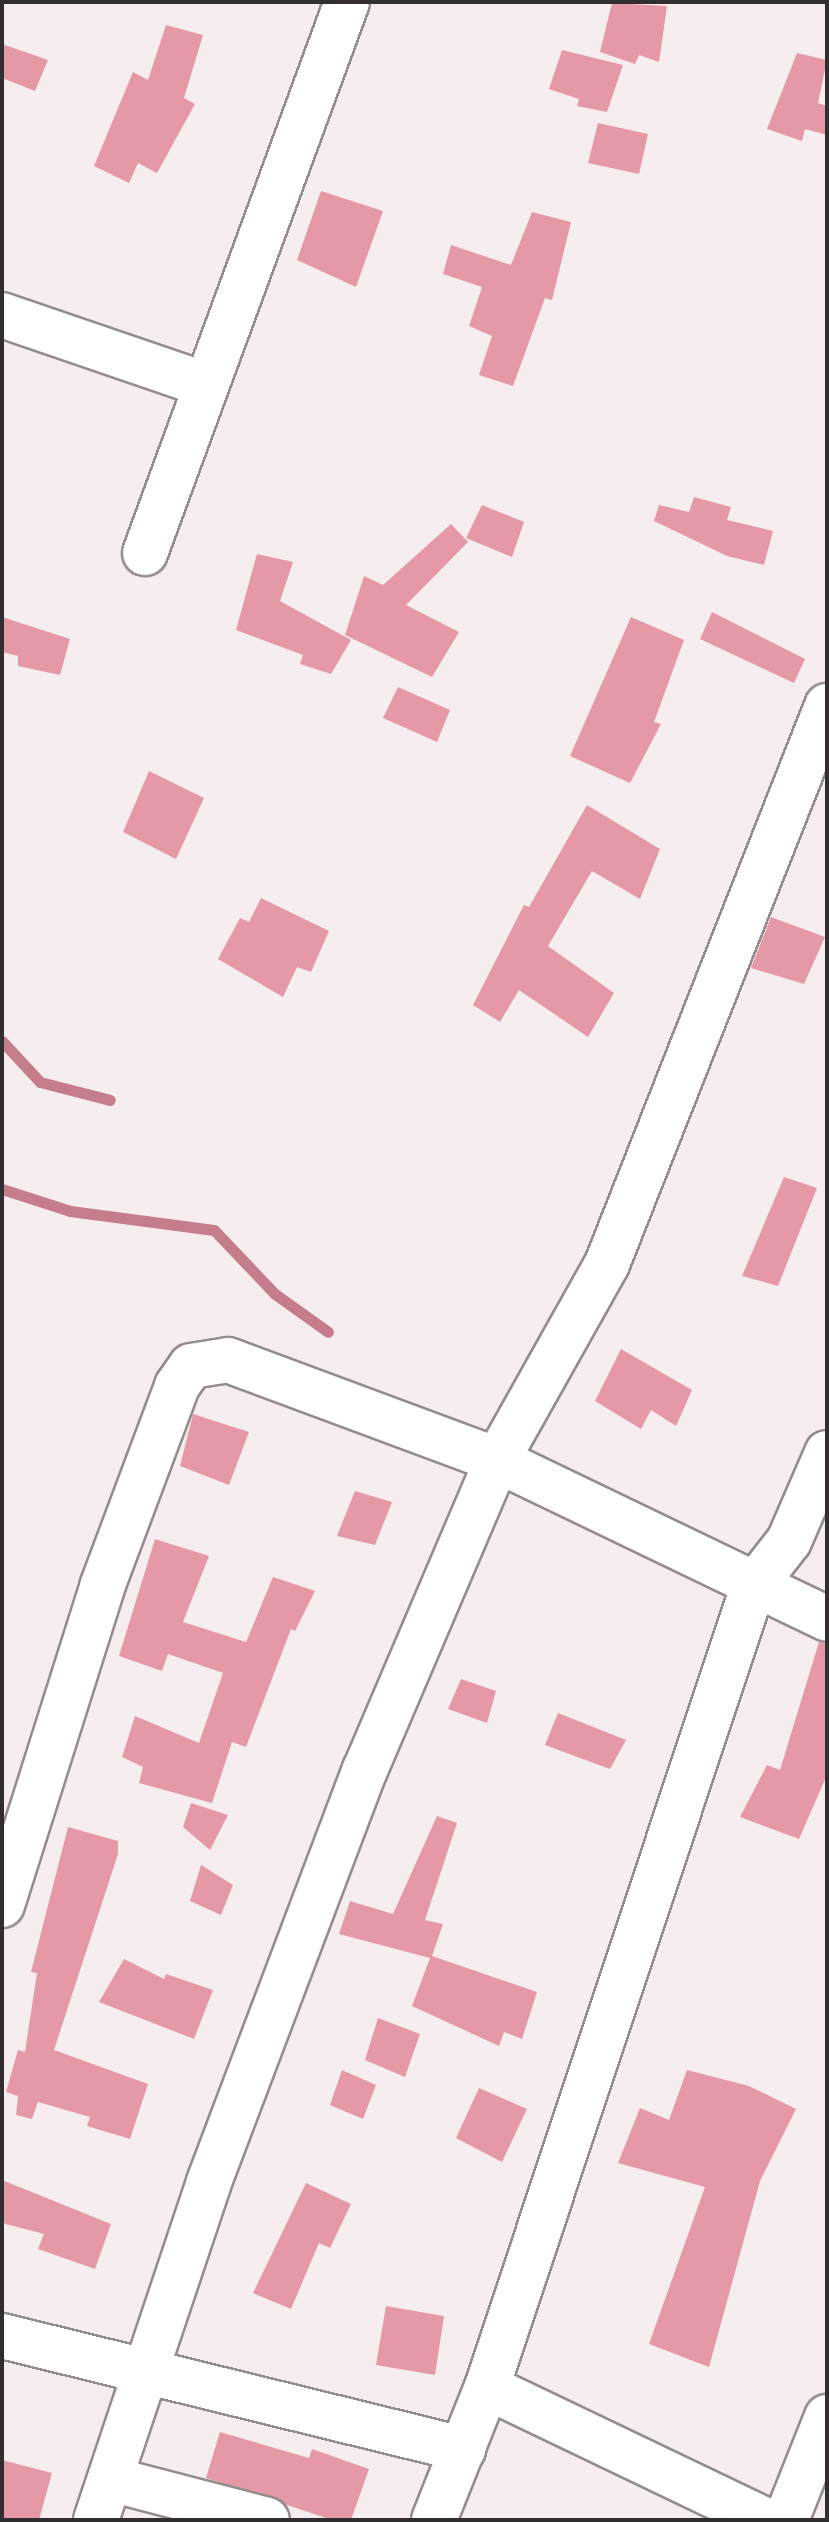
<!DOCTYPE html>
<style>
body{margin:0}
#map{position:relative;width:829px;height:2522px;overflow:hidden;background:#f6edef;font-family:Arial,sans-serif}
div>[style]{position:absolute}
.stream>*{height:11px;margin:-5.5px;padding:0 5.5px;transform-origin:5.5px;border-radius:5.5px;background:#c67d8b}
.building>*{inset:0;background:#e599a7}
.roads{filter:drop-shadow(2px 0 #948c8d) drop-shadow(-2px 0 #948c8d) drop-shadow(0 2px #948c8d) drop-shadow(0 -2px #948c8d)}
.minor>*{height:44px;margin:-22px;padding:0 22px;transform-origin:22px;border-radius:22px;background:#fff}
span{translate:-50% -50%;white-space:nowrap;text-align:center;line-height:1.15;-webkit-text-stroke:8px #fff;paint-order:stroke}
.frame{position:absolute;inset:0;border:4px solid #322e2f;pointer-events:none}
</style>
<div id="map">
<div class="stream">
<i style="left:2px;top:1041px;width:56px;rotate:47.2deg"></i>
<i style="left:40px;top:1082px;width:72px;rotate:14.4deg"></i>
<i style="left:2px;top:1189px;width:71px;rotate:17.9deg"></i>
<i style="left:70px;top:1211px;width:145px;rotate:7.5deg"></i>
<i style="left:214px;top:1230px;width:88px;rotate:46.4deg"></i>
<i style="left:275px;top:1294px;width:65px;rotate:35.6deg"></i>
</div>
<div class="building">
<i style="clip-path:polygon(612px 3px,667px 6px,659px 62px,639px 55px,635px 64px,600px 52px)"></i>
<i style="clip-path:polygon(166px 25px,203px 35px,184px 98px,195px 104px,157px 173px,138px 163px,129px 183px,94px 166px,133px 72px,148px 80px)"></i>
<i style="clip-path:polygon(2px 44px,48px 60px,35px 91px,2px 78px)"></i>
<i style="clip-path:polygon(562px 50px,623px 65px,607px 112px,577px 106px,579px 99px,549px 89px)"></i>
<i style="clip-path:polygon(797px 53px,827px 60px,818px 103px,827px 106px,827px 135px,805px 129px,802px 141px,767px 129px)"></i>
<i style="clip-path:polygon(598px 123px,648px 134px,639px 174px,588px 163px)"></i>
<i style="clip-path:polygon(321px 191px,383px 211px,356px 287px,297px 260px)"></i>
<i style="clip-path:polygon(532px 212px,571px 222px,552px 300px,545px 298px,513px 386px,479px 375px,492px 336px,469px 326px,482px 287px,443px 274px,451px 245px,511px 265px)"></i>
<i style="clip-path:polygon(694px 497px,731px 507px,727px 520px,773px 531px,764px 565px,727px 556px,654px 521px,659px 505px,689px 512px)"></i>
<i style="clip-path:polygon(482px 505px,524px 522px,512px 557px,466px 538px)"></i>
<i style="clip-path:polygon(451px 524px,468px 542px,406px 605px,459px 632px,432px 677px,345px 635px,364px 576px,383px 585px)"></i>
<i style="clip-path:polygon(257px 554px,293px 562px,280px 601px,351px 640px,331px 674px,300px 664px,303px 655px,236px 630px)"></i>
<i style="clip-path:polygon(712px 612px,805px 659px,794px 683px,700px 639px)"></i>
<i style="clip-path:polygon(2px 617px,70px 639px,60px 675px,18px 666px,18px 656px,2px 652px)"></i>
<i style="clip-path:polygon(631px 617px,684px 640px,654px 722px,661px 724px,630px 783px,570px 756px)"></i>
<i style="clip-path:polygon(398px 687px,450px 710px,437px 742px,383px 718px)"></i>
<i style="clip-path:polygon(149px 771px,204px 798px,176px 859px,123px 832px)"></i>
<i style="clip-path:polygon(587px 805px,660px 849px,640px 899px,592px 871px,548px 946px,614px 993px,588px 1037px,519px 990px,500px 1022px,473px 1005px,524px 905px,529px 907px)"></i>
<i style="clip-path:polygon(261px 898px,329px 931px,311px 972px,297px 967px,283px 997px,218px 959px,240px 918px,249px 922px)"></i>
<i style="clip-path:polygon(771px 917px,825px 937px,804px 984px,751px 968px)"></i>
<i style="clip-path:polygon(784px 1177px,817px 1188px,778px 1286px,742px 1276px)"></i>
<i style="clip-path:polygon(621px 1349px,692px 1390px,676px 1426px,651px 1410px,641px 1429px,595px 1401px)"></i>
<i style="clip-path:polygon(193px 1414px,249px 1432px,229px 1485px,180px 1466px)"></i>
<i style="clip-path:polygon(355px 1491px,392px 1502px,375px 1545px,337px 1536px)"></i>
<i style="clip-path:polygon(155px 1539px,209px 1556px,183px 1622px,246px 1642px,273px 1577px,315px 1591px,295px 1631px,291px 1629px,246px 1747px,232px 1742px,212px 1803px,139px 1783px,143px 1767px,122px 1757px,135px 1716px,199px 1743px,223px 1673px,168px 1654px,162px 1671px,119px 1656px)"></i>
<i style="clip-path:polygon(819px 1642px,827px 1644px,827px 1775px,799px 1839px,740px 1817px,767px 1765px,780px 1770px)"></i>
<i style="clip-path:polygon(461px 1679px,496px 1691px,487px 1723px,448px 1709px)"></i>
<i style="clip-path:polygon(558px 1713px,626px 1740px,610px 1769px,545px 1745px)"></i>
<i style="clip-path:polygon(191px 1803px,228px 1815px,210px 1850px,183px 1827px)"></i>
<i style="clip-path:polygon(437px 1816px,457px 1823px,425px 1920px,443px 1924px,432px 1956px,537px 1992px,522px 2039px,504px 2032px,499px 2046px,412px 2006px,430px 1958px,339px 1934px,350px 1901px,393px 1914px)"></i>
<i style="clip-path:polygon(68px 1827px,118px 1841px,118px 1854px,54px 2050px,148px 2084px,130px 2139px,87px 2126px,90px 2117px,38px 2102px,32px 2119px,16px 2115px,18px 2096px,6px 2092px,18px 2050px,25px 2052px,37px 1973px,31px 1972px)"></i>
<i style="clip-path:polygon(201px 1865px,233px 1885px,221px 1915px,190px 1901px)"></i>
<i style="clip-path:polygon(124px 1959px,164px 1979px,166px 1974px,213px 1990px,194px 2039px,99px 2002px)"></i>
<i style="clip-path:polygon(378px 2018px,420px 2034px,405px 2077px,365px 2060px)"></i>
<i style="clip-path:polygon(342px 2070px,376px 2085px,363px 2119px,330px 2105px)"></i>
<i style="clip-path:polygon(687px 2070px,749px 2086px,796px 2109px,760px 2181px,709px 2367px,649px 2344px,705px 2187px,618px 2163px,640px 2108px,669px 2120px)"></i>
<i style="clip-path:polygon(479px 2088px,527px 2109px,502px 2162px,456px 2138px)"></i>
<i style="clip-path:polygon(2px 2180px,111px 2224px,95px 2269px,38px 2249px,44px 2234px,2px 2223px)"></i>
<i style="clip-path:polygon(306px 2183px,351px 2204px,330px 2248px,319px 2243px,291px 2309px,253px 2293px)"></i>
<i style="clip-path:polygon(386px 2306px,444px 2316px,435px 2375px,376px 2365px)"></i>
<i style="clip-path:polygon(220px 2432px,309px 2458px,312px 2449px,369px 2469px,351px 2520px,332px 2520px,206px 2478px)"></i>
<i style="clip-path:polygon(2px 2460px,52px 2473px,39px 2520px,2px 2520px)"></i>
</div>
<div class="roads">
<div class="minor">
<i style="left:2px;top:315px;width:216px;rotate:18.9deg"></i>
<i style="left:145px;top:553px;width:587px;rotate:-69.87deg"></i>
<i style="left:2px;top:1905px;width:333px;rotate:-72.5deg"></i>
<i style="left:102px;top:1587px;width:215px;rotate:-69.5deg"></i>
<i style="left:177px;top:1386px;width:24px;rotate:-55deg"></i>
<i style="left:191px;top:1366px;width:37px;rotate:-9deg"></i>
<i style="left:228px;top:1360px;width:287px;rotate:20.4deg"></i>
<i style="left:497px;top:1460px;width:366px;rotate:25.7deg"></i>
<i style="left:2px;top:2336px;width:475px;rotate:13.8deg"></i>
<i style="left:487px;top:2387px;width:307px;rotate:25.6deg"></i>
<i style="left:110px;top:2479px;width:162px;rotate:14.6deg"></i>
<i style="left:96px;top:2520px;width:356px;rotate:-71.5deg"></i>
<i style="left:209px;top:2182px;width:441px;rotate:-69.3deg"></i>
<i style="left:365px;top:1770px;width:337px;rotate:-66.9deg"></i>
<i style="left:497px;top:1460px;width:225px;rotate:-60.7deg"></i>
<i style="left:607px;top:1264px;width:600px;rotate:-68.48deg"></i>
<i style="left:434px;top:2520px;width:143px;rotate:-68.3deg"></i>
<i style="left:487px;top:2387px;width:843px;rotate:-71.61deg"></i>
<i style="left:753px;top:1587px;width:58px;rotate:-52deg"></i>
<i style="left:789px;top:1541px;width:96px;rotate:-66.6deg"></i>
<i style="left:786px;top:2520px;width:111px;rotate:-68.3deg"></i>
</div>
</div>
<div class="frame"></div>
</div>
